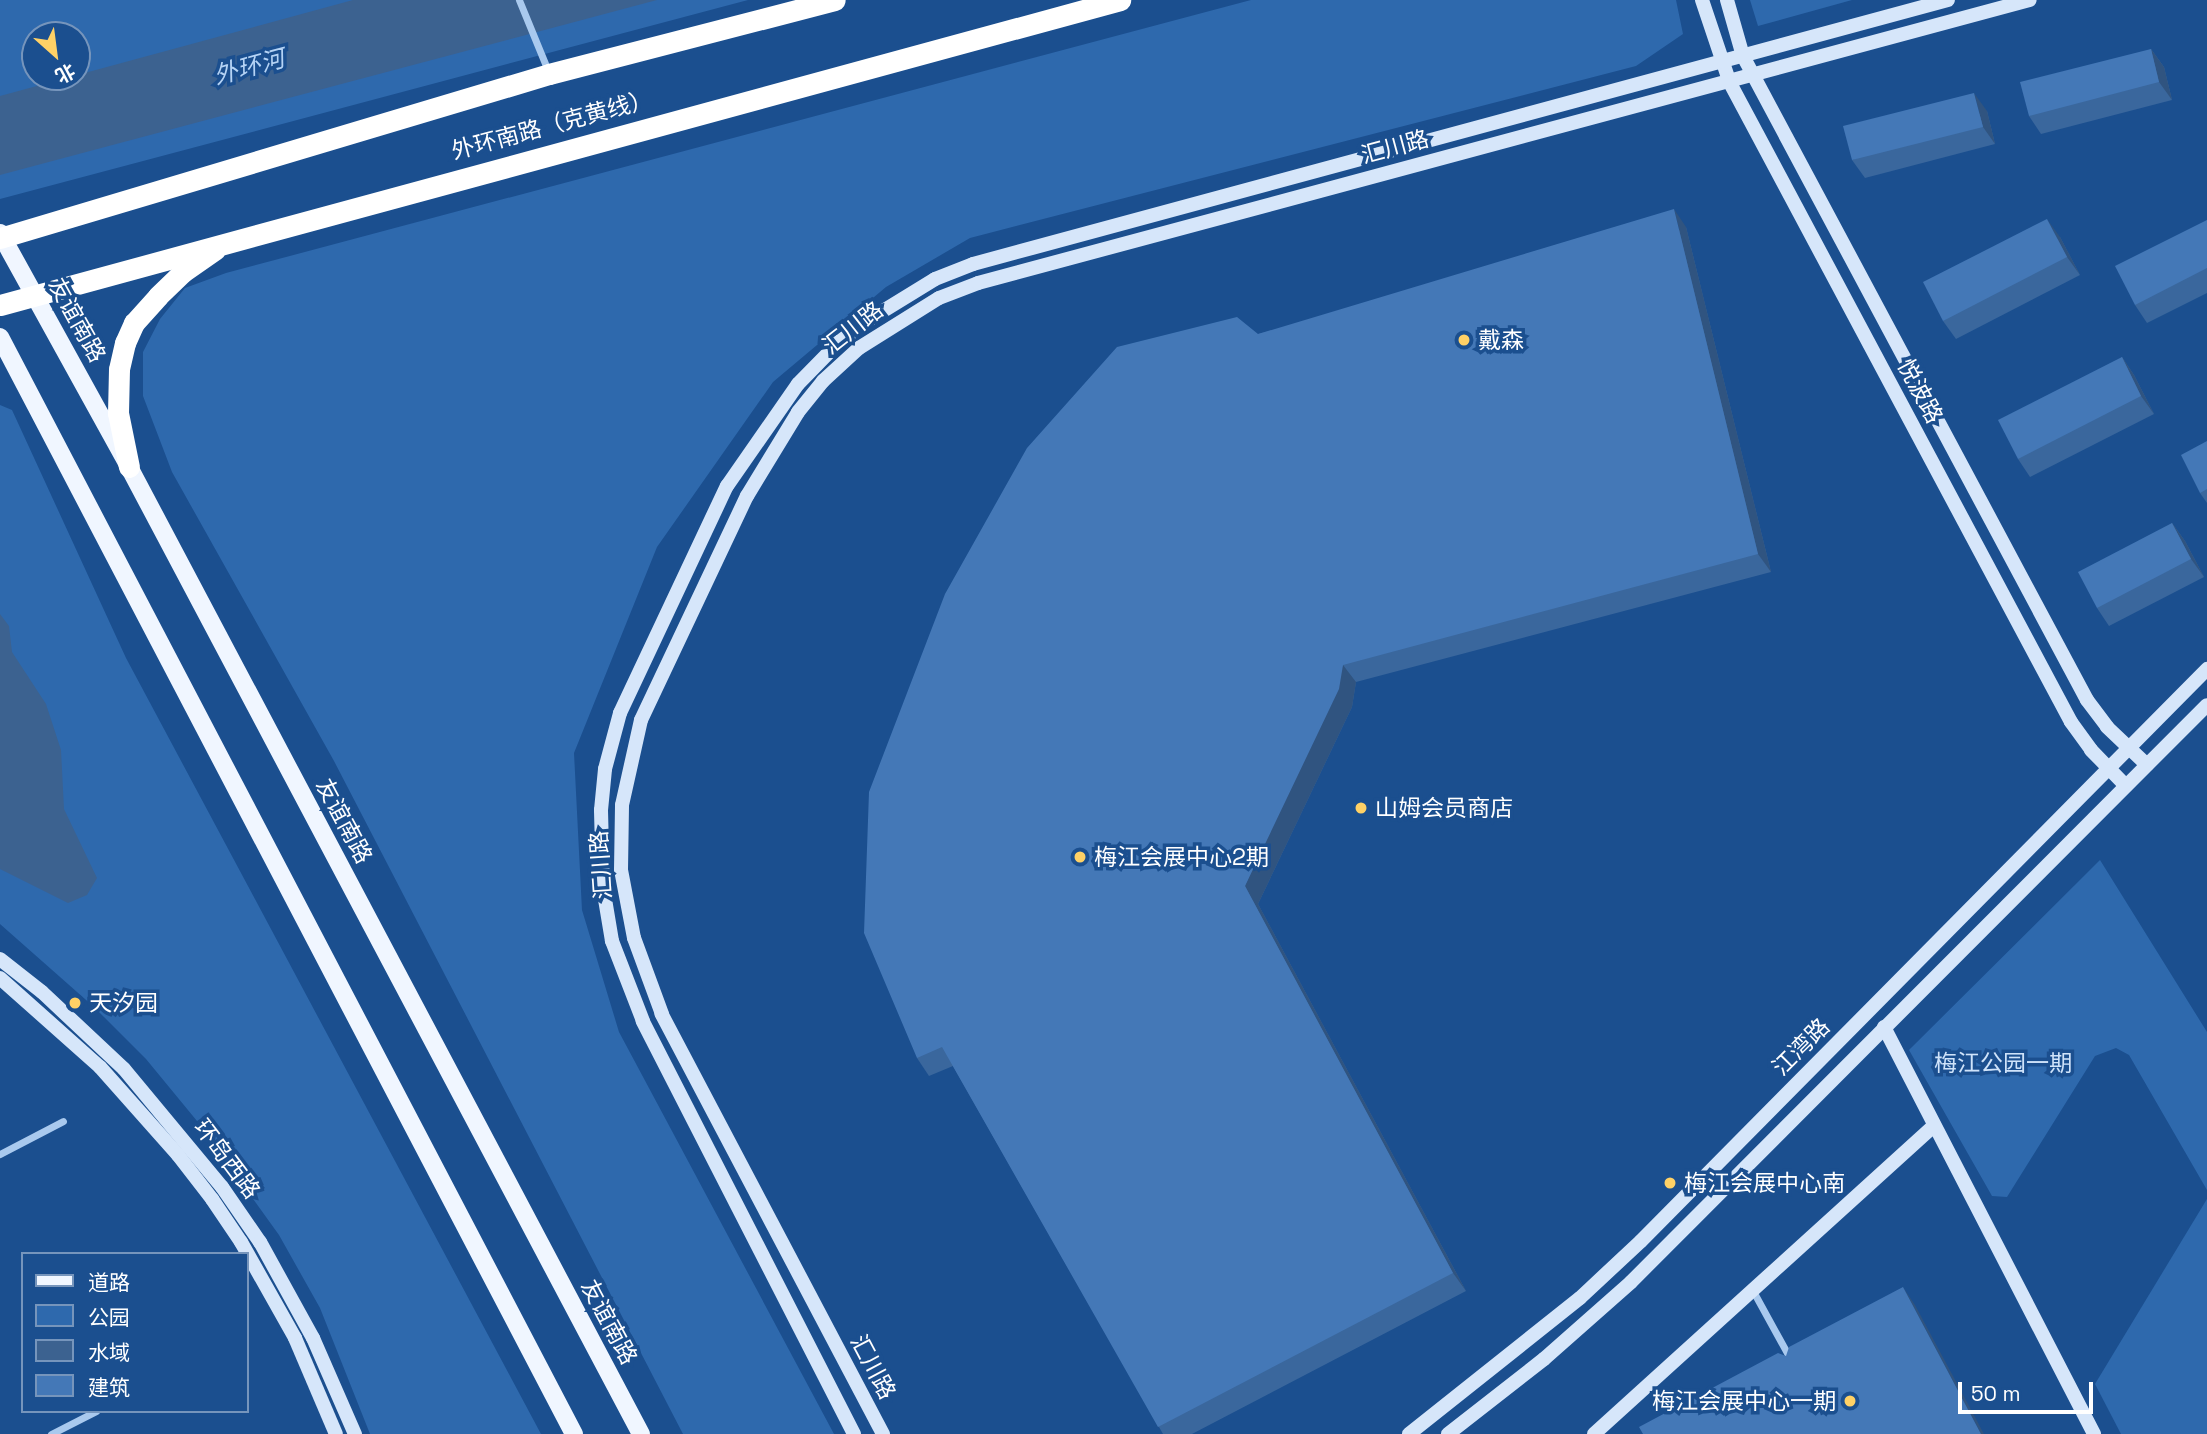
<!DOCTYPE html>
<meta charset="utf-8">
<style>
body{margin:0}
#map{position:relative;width:2207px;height:1434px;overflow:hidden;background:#1b4f8f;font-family:"Space Grotesk","Noto Sans SC",sans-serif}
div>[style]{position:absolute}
.green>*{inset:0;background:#2e69ad}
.water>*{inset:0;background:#3c6290}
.street>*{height:7px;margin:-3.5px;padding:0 3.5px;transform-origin:3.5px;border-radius:3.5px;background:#a9c9ee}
.secondary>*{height:14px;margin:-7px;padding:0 7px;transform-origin:7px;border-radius:7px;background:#d6e6fa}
.primary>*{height:18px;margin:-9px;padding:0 9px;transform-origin:9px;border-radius:9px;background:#f0f6ff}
.highway>*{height:21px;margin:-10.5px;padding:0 10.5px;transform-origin:10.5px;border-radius:10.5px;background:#fff}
.wall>*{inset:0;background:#3a679d}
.shaded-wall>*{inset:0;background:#305480}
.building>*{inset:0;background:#4478b7}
.dots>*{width:19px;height:19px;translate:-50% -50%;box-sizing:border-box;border:4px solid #1b4f8f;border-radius:50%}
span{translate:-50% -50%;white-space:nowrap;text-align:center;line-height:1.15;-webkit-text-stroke:7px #1b4f8f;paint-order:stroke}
.street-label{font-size:23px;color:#fff}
.poi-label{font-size:23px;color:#fff}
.left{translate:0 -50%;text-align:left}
.right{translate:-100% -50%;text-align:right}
.park-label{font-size:23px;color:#cfe3fa}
.water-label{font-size:24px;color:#b5d3f5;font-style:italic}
.legend{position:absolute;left:21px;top:1252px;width:228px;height:161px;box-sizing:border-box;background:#1b4f8f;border:2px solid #7695bc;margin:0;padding:9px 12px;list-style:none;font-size:21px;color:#fff}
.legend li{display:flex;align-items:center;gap:14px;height:35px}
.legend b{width:35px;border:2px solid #7695bc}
.north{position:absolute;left:21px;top:21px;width:70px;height:70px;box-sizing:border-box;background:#1b4f8f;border:2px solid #7695bc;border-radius:50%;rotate:152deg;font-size:19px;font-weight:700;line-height:28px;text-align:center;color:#fff}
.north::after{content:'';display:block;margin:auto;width:24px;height:32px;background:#ffd166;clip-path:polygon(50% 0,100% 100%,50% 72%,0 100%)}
.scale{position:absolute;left:1958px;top:1382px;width:135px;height:32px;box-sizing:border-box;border:4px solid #fff;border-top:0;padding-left:9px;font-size:21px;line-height:24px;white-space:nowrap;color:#fff;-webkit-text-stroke:5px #1b4f8f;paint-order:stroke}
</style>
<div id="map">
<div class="green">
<i style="clip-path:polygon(evenodd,0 0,748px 0,0 199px,0 0,35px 35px,77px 35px,77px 77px,35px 77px,35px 35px)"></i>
<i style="clip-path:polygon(1251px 0,1676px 0,1683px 34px,1636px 66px,970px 238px,886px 287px,773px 382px,657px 547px,574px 753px,582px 910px,619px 1032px,834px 1434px,683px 1434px,334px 761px,172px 472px,143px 396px,143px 352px,160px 319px,185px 288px,226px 273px)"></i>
<i style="clip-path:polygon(1750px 0,1852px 0,1758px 26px)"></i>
<i style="clip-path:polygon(0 405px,12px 410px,126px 658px,541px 1434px,370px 1434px,320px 1308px,279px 1235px,197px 1121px,146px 1059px,94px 1007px,0 924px)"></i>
<i style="clip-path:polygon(2100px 860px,2207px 1032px,2207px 1190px,2129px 1055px,2116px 1048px,2095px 1056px,2007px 1197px,1992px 1196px,1909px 1050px)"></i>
<i style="clip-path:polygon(2207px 1199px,2207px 1434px,2121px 1434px,2095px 1384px)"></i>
</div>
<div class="water">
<i style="clip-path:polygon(353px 0,657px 0,0 175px,0 96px)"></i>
<i style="clip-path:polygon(0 614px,9px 626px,12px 652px,46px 704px,61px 750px,64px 809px,97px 878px,87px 895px,68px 903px,0 869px)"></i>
</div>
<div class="street">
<i style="left:519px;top:0;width:79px;rotate:67.7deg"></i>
<i style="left:0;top:1154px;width:71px;rotate:-27.6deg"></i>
<i style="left:1753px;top:1291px;width:79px;rotate:61.2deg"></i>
<i style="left:51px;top:1434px;width:51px;rotate:-27.1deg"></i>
</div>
<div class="secondary">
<i style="left:1702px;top:0;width:88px;rotate:71.4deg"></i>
<i style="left:1730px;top:83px;width:724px;rotate:61.91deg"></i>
<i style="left:2071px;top:722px;width:34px;rotate:54deg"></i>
<i style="left:2091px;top:750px;width:50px;rotate:45.8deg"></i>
<i style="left:1727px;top:0;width:58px;rotate:74.1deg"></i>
<i style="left:1743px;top:56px;width:730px;rotate:61.89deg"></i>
<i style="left:2087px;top:700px;width:34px;rotate:53deg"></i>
<i style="left:2107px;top:727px;width:55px;rotate:43.5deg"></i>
<i style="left:0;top:959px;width:53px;rotate:38.2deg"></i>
<i style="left:42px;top:992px;width:112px;rotate:43.2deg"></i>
<i style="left:124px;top:1069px;width:153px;rotate:50.3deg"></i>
<i style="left:222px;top:1187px;width:67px;rotate:55.4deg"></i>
<i style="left:260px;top:1242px;width:110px;rotate:61.1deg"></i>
<i style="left:313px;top:1338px;width:105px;rotate:66.4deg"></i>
<i style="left:0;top:978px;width:134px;rotate:41.7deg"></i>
<i style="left:100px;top:1067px;width:118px;rotate:48.4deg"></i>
<i style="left:178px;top:1155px;width:56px;rotate:52.3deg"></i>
<i style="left:212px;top:1199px;width:52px;rotate:56deg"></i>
<i style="left:241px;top:1242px;width:110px;rotate:60.6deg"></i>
<i style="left:295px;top:1338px;width:104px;rotate:66.9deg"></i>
<i style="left:1884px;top:1027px;width:458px;rotate:62.7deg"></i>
<i style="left:854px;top:1434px;width:464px;rotate:-117.1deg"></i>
<i style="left:643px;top:1021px;width:86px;rotate:-111.2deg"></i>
<i style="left:612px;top:941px;width:55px;rotate:-99.5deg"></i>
<i style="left:603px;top:887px;width:77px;rotate:-91.5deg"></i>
<i style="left:601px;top:810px;width:41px;rotate:-84.4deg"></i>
<i style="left:605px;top:769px;width:58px;rotate:-75deg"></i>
<i style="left:620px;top:713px;width:251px;rotate:-64.8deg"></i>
<i style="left:727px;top:486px;width:124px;rotate:-55.2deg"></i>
<i style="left:798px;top:384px;width:59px;rotate:-45.7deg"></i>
<i style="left:839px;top:342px;width:39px;rotate:-37deg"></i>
<i style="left:870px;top:319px;width:76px;rotate:-31.6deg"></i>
<i style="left:935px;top:279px;width:41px;rotate:-21.5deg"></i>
<i style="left:973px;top:264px;width:1010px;rotate:-15.15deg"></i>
<i style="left:883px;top:1434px;width:475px;rotate:-117.8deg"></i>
<i style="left:662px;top:1014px;width:81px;rotate:-110.2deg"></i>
<i style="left:634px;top:938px;width:69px;rotate:-100.8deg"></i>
<i style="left:621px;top:870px;width:65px;rotate:-89.1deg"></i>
<i style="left:622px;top:805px;width:87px;rotate:-77.4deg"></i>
<i style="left:641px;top:720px;width:248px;rotate:-64.7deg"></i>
<i style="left:747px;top:496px;width:98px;rotate:-58.7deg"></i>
<i style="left:798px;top:412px;width:40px;rotate:-51deg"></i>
<i style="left:823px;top:381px;width:49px;rotate:-42.5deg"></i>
<i style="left:859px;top:348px;width:94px;rotate:-32deg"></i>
<i style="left:939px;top:298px;width:42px;rotate:-21deg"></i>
<i style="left:978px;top:283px;width:1089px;rotate:-15.06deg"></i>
<i style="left:1409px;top:1434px;width:218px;rotate:-38.5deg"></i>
<i style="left:1580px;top:1298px;width:83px;rotate:-43.1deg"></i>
<i style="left:1641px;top:1241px;width:805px;rotate:-45.3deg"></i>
<i style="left:1448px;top:1434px;width:122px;rotate:-38deg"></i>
<i style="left:1544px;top:1359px;width:116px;rotate:-41.5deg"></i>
<i style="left:1631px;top:1282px;width:815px;rotate:-45.05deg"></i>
<i style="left:1594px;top:1434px;width:457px;rotate:-42.2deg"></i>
</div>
<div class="primary">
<i style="left:0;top:233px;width:267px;rotate:61.1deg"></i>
<i style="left:129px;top:467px;width:1094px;rotate:62.1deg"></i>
<i style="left:0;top:337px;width:1238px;rotate:62.38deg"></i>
</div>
<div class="highway">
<i style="left:0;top:238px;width:573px;rotate:-16.63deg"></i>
<i style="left:549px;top:74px;width:295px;rotate:-14.5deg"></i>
<i style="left:0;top:305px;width:1161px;rotate:-15.23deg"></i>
<i style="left:129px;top:467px;width:55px;rotate:-101.5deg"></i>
<i style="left:118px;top:413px;width:44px;rotate:-88.7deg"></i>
<i style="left:119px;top:369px;width:27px;rotate:-77deg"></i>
<i style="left:125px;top:343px;width:22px;rotate:-66deg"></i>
<i style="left:134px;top:323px;width:36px;rotate:-48deg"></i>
<i style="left:158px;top:296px;width:35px;rotate:-44deg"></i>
<i style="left:183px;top:272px;width:39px;rotate:-35deg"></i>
</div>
<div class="wall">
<i style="clip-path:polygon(2151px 49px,2164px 67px,2172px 100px,2041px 134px,2029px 116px)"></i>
<i style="clip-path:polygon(1987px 111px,1995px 144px,1865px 178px,1852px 160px)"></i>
<i style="clip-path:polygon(2207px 220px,2207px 293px,2147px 323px,2135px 305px)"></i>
<i style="clip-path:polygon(1686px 227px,1771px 572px,1356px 682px,1352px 707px,1258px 904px,1466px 1291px,1192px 1434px,1163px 1434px,953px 1066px,929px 1076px,917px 1058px,1258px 334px)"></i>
<i style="clip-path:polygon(2060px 237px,2080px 275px,1956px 339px,1943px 321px)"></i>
<i style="clip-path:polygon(2122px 357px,2134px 375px,2154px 414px,2030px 477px,2018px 459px)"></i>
<i style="clip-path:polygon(2207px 441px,2207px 503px,2200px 493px)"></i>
<i style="clip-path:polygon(2172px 523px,2185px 541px,2204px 577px,2109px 626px,2097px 608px)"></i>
</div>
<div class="shaded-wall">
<i style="clip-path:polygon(2151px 49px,2164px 67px,2172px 100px,2159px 82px)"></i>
<i style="clip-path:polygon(1974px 93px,1987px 111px,1995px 144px,1983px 127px)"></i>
<i style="clip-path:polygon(1674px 209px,1686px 227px,1771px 572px,1758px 554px)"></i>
<i style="clip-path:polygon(2047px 219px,2060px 237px,2080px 275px,2067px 257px)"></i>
<i style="clip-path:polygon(2122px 357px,2134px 375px,2154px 414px,2141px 396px)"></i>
<i style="clip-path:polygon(2172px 523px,2185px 541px,2204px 577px,2191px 559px)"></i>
<i style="clip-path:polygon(1343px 665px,1356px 682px,1352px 707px,1258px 904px,1466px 1291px,1453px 1273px,1245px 886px)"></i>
<i style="clip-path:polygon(1903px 1287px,1915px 1305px,1984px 1434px,1981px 1434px)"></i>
</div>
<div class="building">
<i style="clip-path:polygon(2151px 49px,2159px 82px,2029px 116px,2020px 82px)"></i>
<i style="clip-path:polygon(1974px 93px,1983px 127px,1852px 160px,1843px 126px)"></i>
<i style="clip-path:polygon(1674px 209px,1758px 554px,1343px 665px,1339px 689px,1245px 886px,1453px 1273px,1158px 1427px,942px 1047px,917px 1058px,864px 933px,869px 792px,945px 594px,1027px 448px,1117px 347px,1237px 317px,1258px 334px)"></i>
<i style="clip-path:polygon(2047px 219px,2067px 257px,1943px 321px,1923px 282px)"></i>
<i style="clip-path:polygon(2207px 220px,2207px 268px,2135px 305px,2115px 266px)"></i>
<i style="clip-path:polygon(2122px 357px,2141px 396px,2018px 459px,1998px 420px)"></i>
<i style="clip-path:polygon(2207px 441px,2207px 489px,2200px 493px,2181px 455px)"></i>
<i style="clip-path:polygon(2172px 523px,2191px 559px,2097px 608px,2078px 572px)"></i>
<i style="clip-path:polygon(1903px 1287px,1981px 1434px,1643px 1434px,1639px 1427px,1778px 1353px,1786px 1356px,1789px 1347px)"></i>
</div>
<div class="dots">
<i style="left:1464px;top:340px;background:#ffd166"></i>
<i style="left:1361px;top:808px;background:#ffd166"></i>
<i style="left:1080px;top:857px;background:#ffd166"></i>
<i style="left:75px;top:1003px;background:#ffd166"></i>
<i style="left:1670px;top:1183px;background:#ffd166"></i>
<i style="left:1850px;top:1401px;background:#ffd166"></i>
</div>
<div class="street-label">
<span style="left:552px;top:125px;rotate:-15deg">外环南路（克黄线）</span>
<span style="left:1395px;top:147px;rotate:-15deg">汇川路</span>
<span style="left:77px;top:320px;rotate:61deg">友谊南路</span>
<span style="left:853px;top:328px;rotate:-38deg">汇川路</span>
<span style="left:1920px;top:391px;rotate:62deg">悦波路</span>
<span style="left:344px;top:821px;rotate:62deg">友谊南路</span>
<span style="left:601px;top:865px;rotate:-94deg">汇川路</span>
<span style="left:1801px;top:1047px;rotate:-45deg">江湾路</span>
<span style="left:227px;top:1159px;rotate:53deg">环岛西路</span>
<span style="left:609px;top:1322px;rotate:62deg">友谊南路</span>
<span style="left:873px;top:1367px;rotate:62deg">汇川路</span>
</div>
<div class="poi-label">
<span class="left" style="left:1478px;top:340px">戴森</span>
<span class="left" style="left:1375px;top:808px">山姆会员商店</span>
<span class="left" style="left:1094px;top:857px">梅江会展中心2期</span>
<span class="left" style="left:89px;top:1003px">天汐园</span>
<span class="left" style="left:1684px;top:1183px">梅江会展中心南</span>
<span class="right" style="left:1836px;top:1401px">梅江会展中心一期</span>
</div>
<div class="park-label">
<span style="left:2003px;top:1063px">梅江公园一期</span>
</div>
<div class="water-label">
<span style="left:249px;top:67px;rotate:-15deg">外环河</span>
</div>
<ul class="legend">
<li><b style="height:9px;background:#f0f6ff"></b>道路</li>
<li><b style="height:19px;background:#2e69ad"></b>公园</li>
<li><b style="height:19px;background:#3c6290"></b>水域</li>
<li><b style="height:19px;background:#4478b7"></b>建筑</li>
</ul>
<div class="north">北</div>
<div class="scale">50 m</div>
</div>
